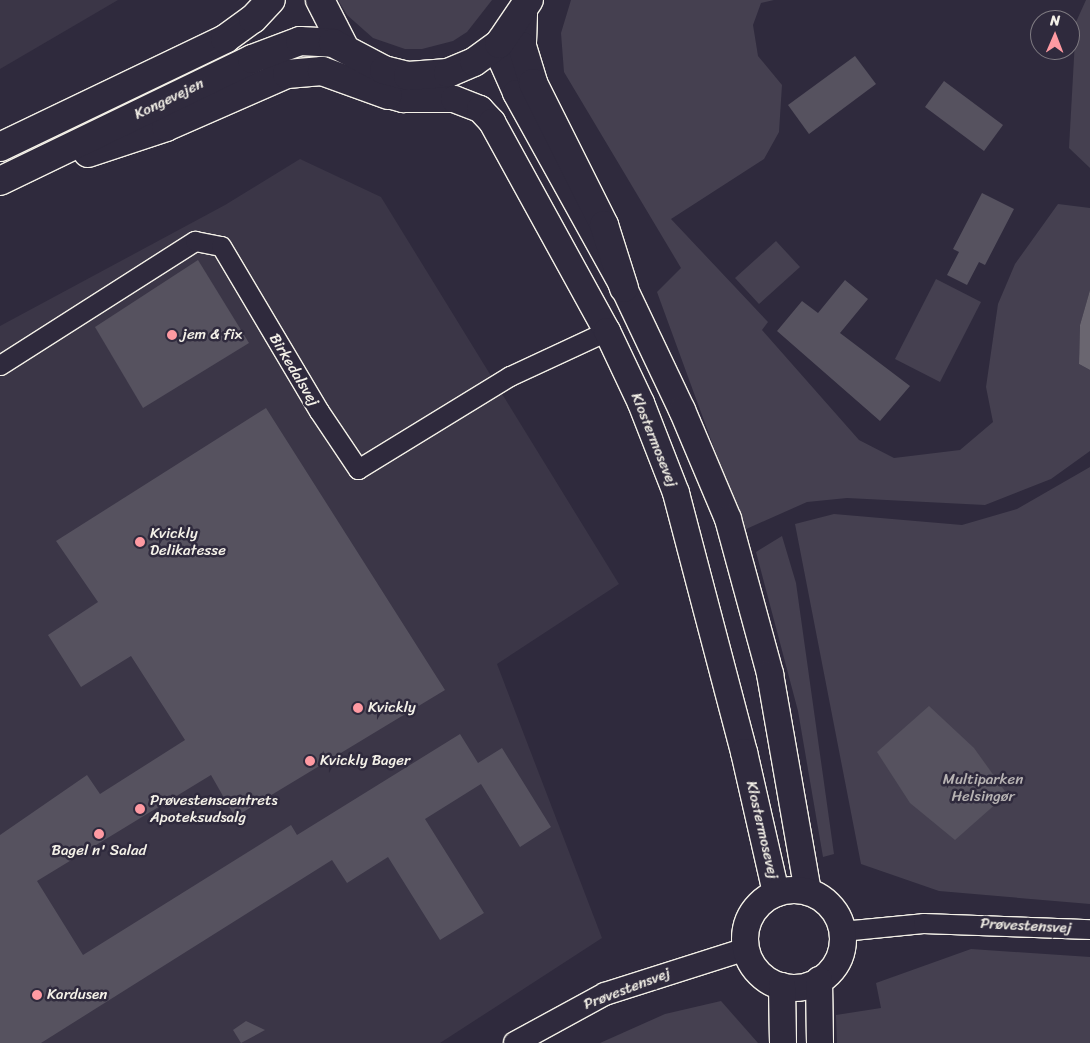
<!DOCTYPE html>
<meta charset="utf-8">
<style>
body{margin:0}
#map{position:relative;width:1090px;height:1043px;overflow:hidden;background:#2f2a3d;font-family:Sriracha,sans-serif}
div>[style]{position:absolute}
.built>*{inset:0;background:#3b3647}
.green>*{inset:0;background:#454050}
.water>*{inset:0;background:#6a6670}
.building>*{inset:0;background:#56525f}
.roads{filter:drop-shadow(1px 0 #f4f1e8) drop-shadow(-1px 0 #f4f1e8) drop-shadow(0 1px #f4f1e8) drop-shadow(0 -1px #f4f1e8)}
.minor>*{height:19px;margin:-9.5px;padding:0 9.5px;transform-origin:9.5px;border-radius:9.5px;background:#2f2a3d}
.tertiary>*{height:22px;margin:-11px;padding:0 11px;transform-origin:11px;border-radius:11px;background:#2f2a3d}
.secondary>*{height:26px;margin:-13px;padding:0 13px;transform-origin:13px;border-radius:13px;background:#2f2a3d}
.secondary>.ring{margin:-13px;padding:0;box-sizing:content-box;background:none;border:26px solid #2f2a3d;border-radius:50%}
.primary>*{height:28px;margin:-14px;padding:0 14px;transform-origin:14px;border-radius:14px;background:#2f2a3d}
.dots>*{width:14px;height:14px;translate:-50% -50%;box-sizing:border-box;border:2px solid #2f2a3d;border-radius:50%}
span{translate:-50% -50%;white-space:nowrap;text-align:center;line-height:1.15;-webkit-text-stroke:5px #2f2a3d;paint-order:stroke}
.street-label{font-size:15px;color:#f4f1e8}
.poi-label{font-size:15px;color:#f4f1e8}
.left{translate:0 -50%;text-align:left}
.park-label{font-size:15px;color:#b7b3b3}
.north{position:absolute;left:1030px;top:10px;width:50px;height:50px;box-sizing:border-box;background:#2f2a3d;border:1px solid #7e7a81;border-radius:50%;rotate:1deg;font-size:14px;font-weight:700;line-height:20px;text-align:center;color:#f4f1e8}
.north::after{content:'';display:block;margin:auto;width:18px;height:22px;background:#ff9aa2;clip-path:polygon(50% 0,100% 100%,50% 72%,0 100%)}
</style>
<div id="map">
<div class="built">
<i style="clip-path:polygon(0 0,118px 0,0 69px)"></i>
<i style="clip-path:polygon(300px 159px,381px 197px,619px 584px,497px 664px,602px 938px,440px 1043px,0 1043px,0 326px,225px 205px)"></i>
</div>
<div class="green">
<i style="clip-path:polygon(338px 0,492px 0,467px 32px,453px 41px,422px 49px,405px 49px,373px 38px,347px 15px)"></i>
<i style="clip-path:polygon(571px 0,774px 0,761px 3px,753px 25px,758px 56px,782px 85px,779px 132px,764px 159px,671px 219px,768px 322px,762px 330px,859px 440px,894px 458px,960px 450px,993px 422px,986px 387px,998px 304px,1015px 264px,1058px 204px,1090px 208px,1090px 290px,1080px 325px,1079px 364px,1090px 370px,1090px 451px,1051px 479px,985px 505px,847px 498px,807px 502px,744px 530px,657px 292px,681px 268px,564px 72px,561px 33px)"></i>
<i style="clip-path:polygon(1086px 0,1090px 0,1090px 168px,1069px 148px,1076px 22px)"></i>
<i style="clip-path:polygon(776px 241px,800px 267px,759px 304px,735px 278px)"></i>
<i style="clip-path:polygon(936px 279px,981px 302px,940px 382px,895px 359px)"></i>
<i style="clip-path:polygon(1090px 467px,1090px 904px,939px 891px,861px 864px,795px 524px,834px 514px,962px 525px,1017px 509px)"></i>
<i style="clip-path:polygon(782px 536px,796px 583px,834px 854px,823px 857px,798px 711px,756px 552px)"></i>
<i style="clip-path:polygon(971px 949px,1090px 957px,1090px 1043px,837px 1043px,836px 1015px,881px 1008px,876px 983px)"></i>
<i style="clip-path:polygon(721px 1001px,758px 1043px,600px 1043px,665px 1014px)"></i>
</div>
<div class="water">
<i style="clip-path:polygon(1090px 290px,1090px 370px,1079px 364px,1080px 325px)"></i>
</div>
<div class="building">
<i style="clip-path:polygon(855px 56px,876px 84px,809px 134px,788px 105px)"></i>
<i style="clip-path:polygon(944px 81px,1003px 125px,984px 151px,925px 107px)"></i>
<i style="clip-path:polygon(982px 193px,1014px 209px,985px 265px,979px 262px,967px 285px,947px 275px,959px 252px,953px 249px)"></i>
<i style="clip-path:polygon(198px 260px,249px 343px,143px 408px,95px 327px)"></i>
<i style="clip-path:polygon(845px 280px,868px 299px,840px 333px,910px 386px,880px 421px,777px 331px,802px 301px,818px 313px)"></i>
<i style="clip-path:polygon(266px 408px,445px 690px,235px 817px,211px 775px,37px 881px,83px 955px,291px 825px,297px 835px,460px 734px,478px 763px,502px 748px,551px 827px,520px 847px,481px 784px,425px 819px,484px 913px,440px 940px,388px 857px,347px 883px,332px 860px,41px 1043px,0 1043px,0 835px,87px 775px,100px 794px,185px 740px,131px 656px,81px 687px,48px 635px,98px 602px,56px 541px)"></i>
<i style="clip-path:polygon(929px 706px,974px 748px,1007px 794px,955px 840px,910px 803px,877px 752px)"></i>
<i style="clip-path:polygon(246px 1021px,265px 1030px,241px 1043px,233px 1030px)"></i>
</div>
<div class="roads">
<div class="minor">
<i style="left:0;top:365px;width:231px;rotate:-32.5deg"></i>
<i style="left:195px;top:241px;width:26px;rotate:11deg"></i>
<i style="left:221px;top:246px;width:192px;rotate:59.3deg"></i>
<i style="left:319px;top:411px;width:70px;rotate:56.1deg"></i>
<i style="left:358px;top:469px;width:178px;rotate:-31.5deg"></i>
<i style="left:510px;top:376px;width:107px;rotate:-24.9deg"></i>
<i style="left:842px;top:931px;width:81px;rotate:-5.6deg"></i>
<i style="left:923px;top:923px;width:167px;rotate:2.1deg"></i>
</div>
<div class="tertiary">
<i style="left:515px;top:1043px;width:102px;rotate:-28.6deg"></i>
<i style="left:605px;top:994px;width:148px;rotate:-17.7deg"></i>
</div>
<div class="secondary">
<i style="left:499px;top:44px;width:17px;rotate:80deg"></i>
<i style="left:502px;top:61px;width:35px;rotate:66deg"></i>
<i style="left:516px;top:93px;width:223px;rotate:61deg"></i>
<i style="left:624px;top:288px;width:135px;rotate:64.6deg"></i>
<i style="left:682px;top:410px;width:118px;rotate:67.1deg"></i>
<i style="left:728px;top:519px;width:161px;rotate:74.8deg"></i>
<i style="left:770px;top:674px;width:221px;rotate:80.1deg"></i>
<i style="left:370px;top:82px;width:22px;rotate:36deg"></i>
<i style="left:388px;top:95px;width:16px;rotate:15deg"></i>
<i style="left:403px;top:99px;width:51px"></i>
<i style="left:454px;top:99px;width:28px;rotate:21deg"></i>
<i style="left:480px;top:109px;width:18px;rotate:47deg"></i>
<i style="left:492px;top:122px;width:239px;rotate:61.2deg"></i>
<i style="left:607px;top:331px;width:80px;rotate:64.7deg"></i>
<i style="left:641px;top:403px;width:97px;rotate:68.7deg"></i>
<i style="left:676px;top:493px;width:268px;rotate:75.3deg"></i>
<i style="left:744px;top:752px;width:145px;rotate:77.2deg"></i>
<i class="ring" style="left:745px;top:890px;width:72px;height:72px"></i>
<i style="left:819px;top:980px;width:63px;rotate:89.1deg"></i>
<i style="left:782px;top:986px;width:57px;rotate:89deg"></i>
</div>
<div class="primary">
<i style="left:320px;top:0;width:53px;rotate:62.9deg"></i>
<i style="left:523px;top:14px;width:32px;rotate:92deg"></i>
<i style="left:522px;top:46px;width:39px;rotate:73deg"></i>
<i style="left:533px;top:83px;width:159px;rotate:63.4deg"></i>
<i style="left:604px;top:225px;width:66px;rotate:72.4deg"></i>
<i style="left:0;top:147px;width:250px;rotate:-25.6deg"></i>
<i style="left:225px;top:39px;width:34px;rotate:-36deg"></i>
<i style="left:253px;top:19px;width:26px;rotate:-47deg"></i>
<i style="left:88px;top:153px;width:82px;rotate:-18.4deg"></i>
<i style="left:166px;top:127px;width:132px;rotate:-23.7deg"></i>
<i style="left:287px;top:74px;width:35px;rotate:-5deg"></i>
<i style="left:322px;top:71px;width:70px;rotate:20deg"></i>
<i style="left:0;top:181px;width:280px;rotate:-25.8deg"></i>
<i style="left:252px;top:59px;width:51px;rotate:-20.6deg"></i>
<i style="left:300px;top:41px;width:33px;rotate:3deg"></i>
<i style="left:333px;top:43px;width:58px;rotate:27.9deg"></i>
<i style="left:384px;top:70px;width:25px;rotate:14deg"></i>
<i style="left:408px;top:76px;width:40px;rotate:-4.3deg"></i>
<i style="left:448px;top:73px;width:28px;rotate:-23deg"></i>
<i style="left:474px;top:62px;width:31px;rotate:-36deg"></i>
<i style="left:499px;top:44px;width:53px;rotate:-55.7deg"></i>
</div>
</div>
<div class="dots">
<i style="left:172px;top:335px;background:#ff9aa2"></i>
<i style="left:140px;top:542px;background:#ff9aa2"></i>
<i style="left:358px;top:708px;background:#ff9aa2"></i>
<i style="left:310px;top:761px;background:#ff9aa2"></i>
<i style="left:140px;top:809px;background:#ff9aa2"></i>
<i style="left:99px;top:834px;background:#ff9aa2"></i>
<i style="left:37px;top:995px;background:#ff9aa2"></i>
</div>
<div class="street-label">
<span style="left:169px;top:99px;rotate:-26deg">Kongevejen</span>
<span style="left:294px;top:370px;rotate:59deg">Birkedalsvej</span>
<span style="left:654px;top:440px;rotate:68deg">Klostermosevej</span>
<span style="left:762px;top:830px;rotate:77deg">Klostermosevej</span>
<span style="left:1026px;top:926px;rotate:3deg">Prøvestensvej</span>
<span style="left:627px;top:989px;rotate:-21deg">Prøvestensvej</span>
</div>
<div class="poi-label">
<span class="left" style="left:182px;top:335px">jem &amp; fix</span>
<span class="left" style="left:150px;top:542px">Kvickly<br>Delikatesse</span>
<span class="left" style="left:368px;top:708px">Kvickly</span>
<span class="left" style="left:320px;top:761px">Kvickly Bager</span>
<span class="left" style="left:150px;top:809px">Prøvestenscentrets<br>Apoteksudsalg</span>
<span style="left:99px;top:851px">Bagel n' Salad</span>
<span class="left" style="left:47px;top:995px">Kardusen</span>
</div>
<div class="park-label">
<span style="left:983px;top:788px">Multiparken<br>Helsingør</span>
</div>
<div class="north">N</div>
</div>
